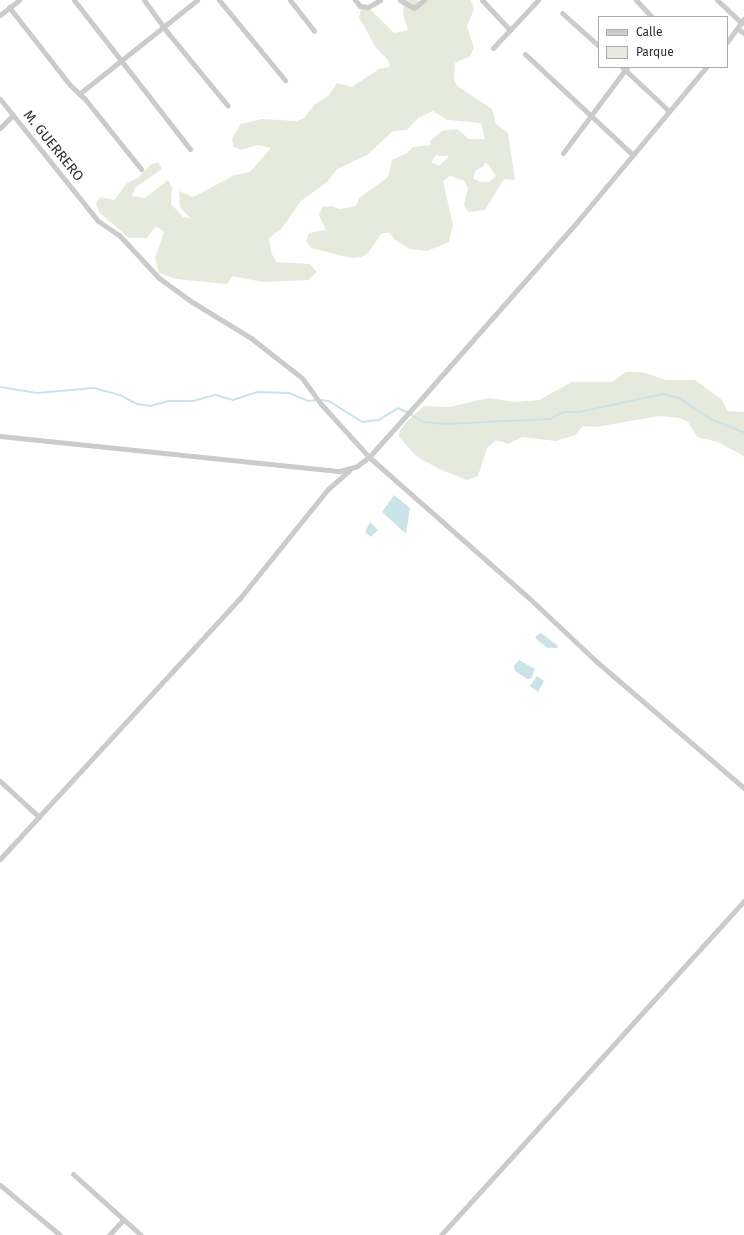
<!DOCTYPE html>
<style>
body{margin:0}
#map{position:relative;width:744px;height:1235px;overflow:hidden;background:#fff;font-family:"Fira Sans",sans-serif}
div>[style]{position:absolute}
.green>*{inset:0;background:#e6eadc}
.water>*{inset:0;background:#cae3e9}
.stream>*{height:1.5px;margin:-0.75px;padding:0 0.75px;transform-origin:0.75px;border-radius:0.75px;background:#cae3e9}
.minor>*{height:5px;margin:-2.5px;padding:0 2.5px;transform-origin:2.5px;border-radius:2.5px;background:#cbcbcb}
span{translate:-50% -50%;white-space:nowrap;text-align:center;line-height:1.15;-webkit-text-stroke:4px #fff;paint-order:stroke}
.street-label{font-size:14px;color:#2e2e2e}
.legend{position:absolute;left:598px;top:16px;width:130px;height:52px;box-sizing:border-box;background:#fff;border:1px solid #ababab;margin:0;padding:5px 7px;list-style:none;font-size:12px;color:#2e2e2e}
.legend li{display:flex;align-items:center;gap:8px;height:20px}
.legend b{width:20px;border:1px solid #ababab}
</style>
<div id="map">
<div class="green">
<i style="clip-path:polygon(evenodd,404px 0,417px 0,422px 3px,426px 0,471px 0,474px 10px,467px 26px,474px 48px,470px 56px,455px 63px,454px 80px,457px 86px,492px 109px,496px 124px,508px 133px,515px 180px,504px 179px,485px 210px,468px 212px,464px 205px,468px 189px,465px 181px,450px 176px,443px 181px,453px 225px,449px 242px,427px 251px,410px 249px,395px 240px,390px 233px,382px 233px,368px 253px,361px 257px,352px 258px,311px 248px,306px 241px,309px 233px,326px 230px,319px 215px,322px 207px,332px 206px,340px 209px,356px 206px,359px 198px,388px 177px,392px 160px,407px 153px,413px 147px,431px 145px,430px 141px,442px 131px,457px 129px,469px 139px,485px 139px,481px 123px,447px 120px,433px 111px,418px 118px,407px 130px,393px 131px,367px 155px,337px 169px,327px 182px,301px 201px,282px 228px,269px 238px,271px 252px,276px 262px,310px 264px,317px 272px,308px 280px,262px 282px,233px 276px,227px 284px,176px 279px,159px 273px,155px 258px,164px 232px,158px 227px,154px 228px,147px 238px,129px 238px,99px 212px,96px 204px,98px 200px,101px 197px,114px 200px,127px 183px,138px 178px,150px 165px,158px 162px,162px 169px,135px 188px,132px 196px,145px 198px,168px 180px,172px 187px,171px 204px,183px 217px,191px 219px,180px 207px,179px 191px,193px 197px,235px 175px,250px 172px,271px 148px,257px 145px,240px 150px,233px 146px,232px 138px,241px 124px,262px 119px,297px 121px,304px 118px,315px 104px,328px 96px,337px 83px,352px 87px,379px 69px,390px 67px,388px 60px,376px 48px,359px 17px,361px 9px,370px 9px,394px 33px,408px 30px,403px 14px,404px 0,437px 154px,438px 156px,449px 156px,439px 166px,431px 162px,437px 154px,404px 0,484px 163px,488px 164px,496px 176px,489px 182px,480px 182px,473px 178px,476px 170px,484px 166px,484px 163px)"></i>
<i style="clip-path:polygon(626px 372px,642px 372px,666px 380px,695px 380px,722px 400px,727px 411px,744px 412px,744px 456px,718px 442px,697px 437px,688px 422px,680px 418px,659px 416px,596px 427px,583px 426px,575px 435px,556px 441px,522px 437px,508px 444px,496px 440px,487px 448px,478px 476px,467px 480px,439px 469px,416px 456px,399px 437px,399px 433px,406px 422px,424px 406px,449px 407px,489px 398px,514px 402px,539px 400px,572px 382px,612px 382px)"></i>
</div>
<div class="water">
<i style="clip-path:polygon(394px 495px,410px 508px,406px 534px,382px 512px)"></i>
<i style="clip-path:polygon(370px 522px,378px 530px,371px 537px,365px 532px)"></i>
<i style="clip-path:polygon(541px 633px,558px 646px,557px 648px,548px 648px,538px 641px,535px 637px)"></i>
<i style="clip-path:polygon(519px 660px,535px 669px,531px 679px,527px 679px,515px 671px,514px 666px)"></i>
<i style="clip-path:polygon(537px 676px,544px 681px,538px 692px,530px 686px)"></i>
</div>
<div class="stream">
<i style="left:0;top:387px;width:37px;rotate:9deg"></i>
<i style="left:37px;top:393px;width:57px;rotate:-5deg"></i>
<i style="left:94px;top:388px;width:27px;rotate:15deg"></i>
<i style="left:120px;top:395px;width:20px;rotate:27deg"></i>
<i style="left:138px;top:404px;width:12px;rotate:9deg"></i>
<i style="left:150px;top:406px;width:20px;rotate:-15deg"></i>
<i style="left:169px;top:401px;width:24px"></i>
<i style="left:193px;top:401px;width:24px;rotate:-15deg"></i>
<i style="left:216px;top:395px;width:18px;rotate:16deg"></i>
<i style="left:233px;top:400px;width:26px;rotate:-18deg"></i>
<i style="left:258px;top:392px;width:31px;rotate:2deg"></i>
<i style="left:289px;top:393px;width:22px;rotate:22deg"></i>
<i style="left:309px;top:401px;width:7px;rotate:-8deg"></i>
<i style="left:320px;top:400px;width:9px;rotate:6deg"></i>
<i style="left:329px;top:401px;width:39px;rotate:32deg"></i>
<i style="left:362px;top:422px;width:17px;rotate:-7deg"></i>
<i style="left:379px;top:420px;width:22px;rotate:-32deg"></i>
<i style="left:398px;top:408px;width:10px;rotate:24deg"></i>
<i style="left:410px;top:414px;width:15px;rotate:32deg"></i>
<i style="left:423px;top:422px;width:23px;rotate:5deg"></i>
<i style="left:446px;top:424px;width:104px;rotate:-2.8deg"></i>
<i style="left:550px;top:419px;width:16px;rotate:-27deg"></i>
<i style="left:564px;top:412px;width:15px"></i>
<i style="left:579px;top:412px;width:87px;rotate:-12deg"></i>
<i style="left:664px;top:394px;width:16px;rotate:15deg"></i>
<i style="left:679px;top:398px;width:38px;rotate:33deg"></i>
<i style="left:711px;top:419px;width:35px;rotate:22deg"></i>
</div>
<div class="minor">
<i style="left:74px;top:0;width:189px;rotate:52.1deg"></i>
<i style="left:144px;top:0;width:41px;rotate:54deg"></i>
<i style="left:168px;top:33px;width:94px;rotate:50.6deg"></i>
<i style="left:219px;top:0;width:104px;rotate:50.5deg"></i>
<i style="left:290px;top:0;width:39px;rotate:52deg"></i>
<i style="left:355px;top:0;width:8px;rotate:50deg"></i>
<i style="left:360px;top:6px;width:8px;rotate:7deg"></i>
<i style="left:368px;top:7px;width:14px;rotate:-30deg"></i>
<i style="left:400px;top:0;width:16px;rotate:30deg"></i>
<i style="left:414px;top:8px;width:13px;rotate:-39deg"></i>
<i style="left:482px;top:0;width:41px;rotate:47deg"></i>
<i style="left:636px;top:0;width:23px;rotate:47deg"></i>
<i style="left:717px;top:0;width:34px;rotate:43deg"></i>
<i style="left:9px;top:7px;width:99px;rotate:52deg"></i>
<i style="left:70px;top:85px;width:21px;rotate:43deg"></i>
<i style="left:85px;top:99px;width:90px;rotate:51.3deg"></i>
<i style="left:562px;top:13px;width:50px;rotate:41.7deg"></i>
<i style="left:0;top:15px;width:24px;rotate:-38deg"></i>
<i style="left:738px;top:29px;width:7px;rotate:34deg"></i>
<i style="left:727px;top:42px;width:29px;rotate:-54deg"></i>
<i style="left:493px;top:48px;width:66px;rotate:-46.8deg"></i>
<i style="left:525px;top:54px;width:148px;rotate:43.1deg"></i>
<i style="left:622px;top:67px;width:64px;rotate:43.1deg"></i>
<i style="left:79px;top:94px;width:151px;rotate:-38.5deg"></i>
<i style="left:0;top:99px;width:156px;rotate:51.2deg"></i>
<i style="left:98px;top:221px;width:25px;rotate:34deg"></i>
<i style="left:119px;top:235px;width:59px;rotate:47.1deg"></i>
<i style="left:159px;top:278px;width:37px;rotate:36deg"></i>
<i style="left:189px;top:300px;width:73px;rotate:31.5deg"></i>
<i style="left:251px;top:338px;width:65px;rotate:38.1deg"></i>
<i style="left:302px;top:378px;width:32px;rotate:54deg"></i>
<i style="left:321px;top:404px;width:72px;rotate:47.8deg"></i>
<i style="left:369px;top:457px;width:213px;rotate:41.4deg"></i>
<i style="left:529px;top:598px;width:93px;rotate:43.3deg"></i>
<i style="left:597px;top:662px;width:194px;rotate:40.6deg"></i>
<i style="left:0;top:128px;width:18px;rotate:-45deg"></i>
<i style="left:563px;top:153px;width:107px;rotate:-53.3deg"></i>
<i style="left:0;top:436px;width:342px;rotate:5.9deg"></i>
<i style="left:340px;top:471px;width:18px;rotate:-16deg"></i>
<i style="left:357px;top:466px;width:15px;rotate:-37deg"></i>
<i style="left:369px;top:457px;width:78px;rotate:-48.1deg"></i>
<i style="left:421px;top:399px;width:236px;rotate:-48.6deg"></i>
<i style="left:577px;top:222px;width:202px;rotate:-50.2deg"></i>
<i style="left:0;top:781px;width:53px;rotate:42.7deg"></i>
<i style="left:0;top:859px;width:355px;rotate:-47.4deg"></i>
<i style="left:240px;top:598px;width:140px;rotate:-51.1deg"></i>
<i style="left:328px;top:489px;width:28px;rotate:-41deg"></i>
<i style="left:73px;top:1174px;width:91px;rotate:41.9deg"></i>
<i style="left:0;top:1185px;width:78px;rotate:39.8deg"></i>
<i style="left:109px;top:1235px;width:21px;rotate:-47deg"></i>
<i style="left:441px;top:1235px;width:451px;rotate:-47.8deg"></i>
</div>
<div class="street-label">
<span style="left:53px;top:146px;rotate:51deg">M. GUERRERO</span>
</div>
<ul class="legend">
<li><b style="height:5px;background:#cbcbcb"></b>Calle</li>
<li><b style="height:11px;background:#e6eadc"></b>Parque</li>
</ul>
</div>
